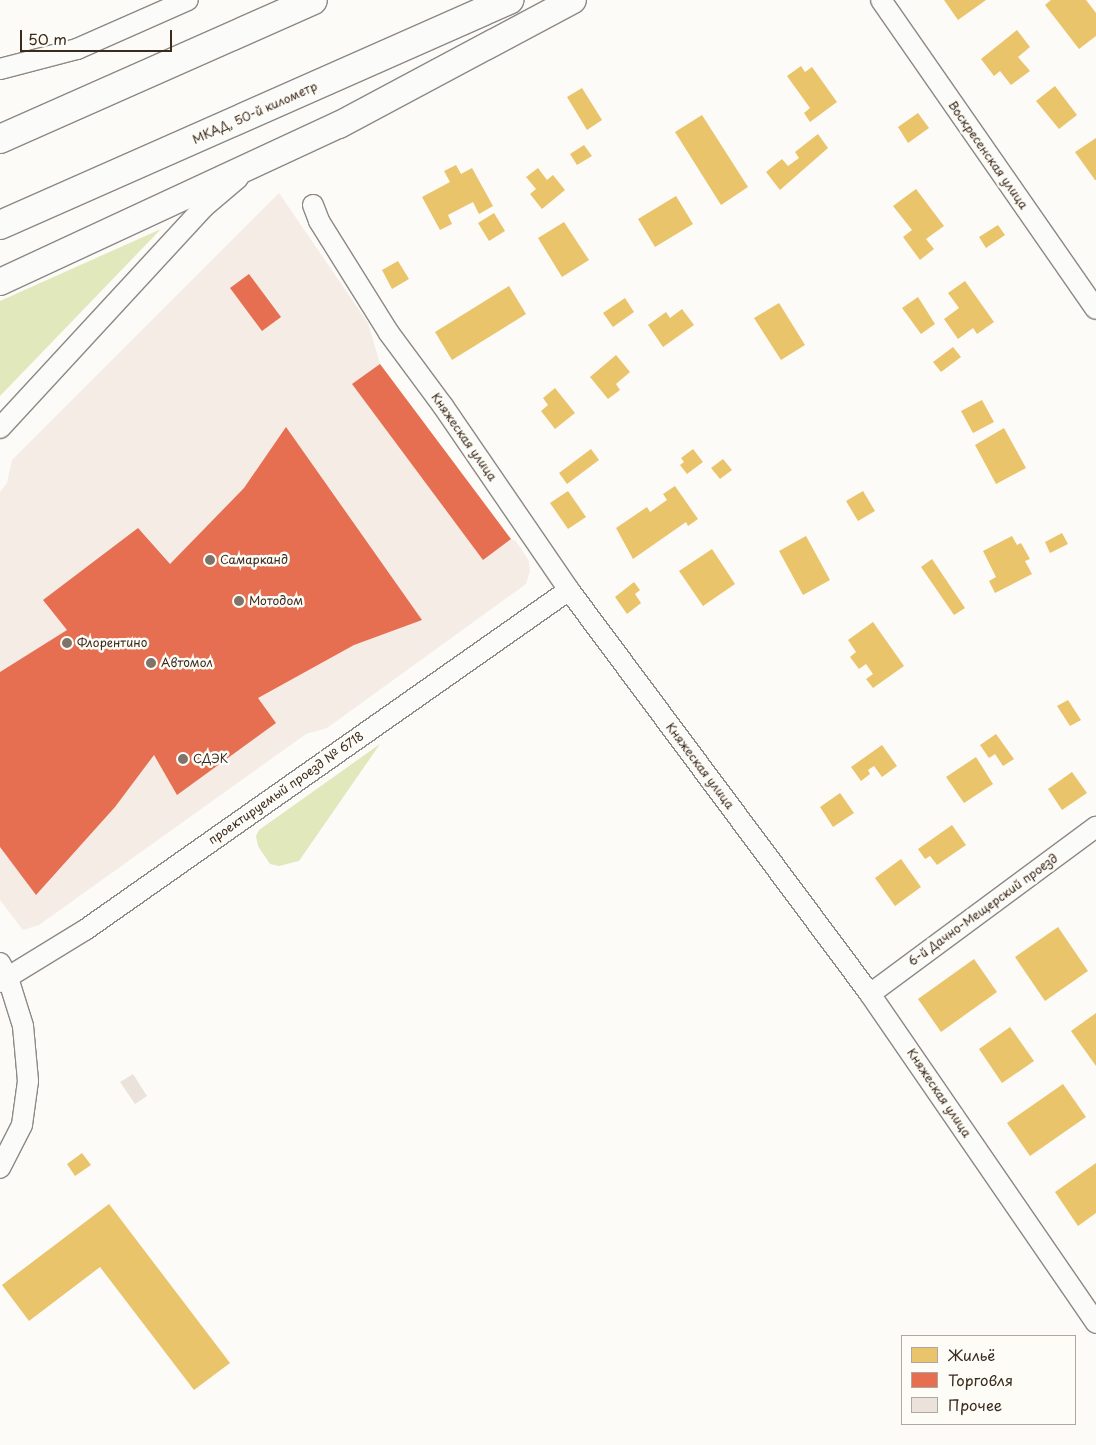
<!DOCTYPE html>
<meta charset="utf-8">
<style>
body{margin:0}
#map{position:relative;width:1096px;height:1445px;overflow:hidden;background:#fcfbf8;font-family:"Playpen Sans",sans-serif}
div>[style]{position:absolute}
.built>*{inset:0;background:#f4ece5}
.green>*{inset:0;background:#e0e8bc}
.homes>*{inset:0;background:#e9c46a}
.shops>*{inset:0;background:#e76f51}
.building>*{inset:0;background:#ebe2dc}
.roads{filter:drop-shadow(1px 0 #8d8985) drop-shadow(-1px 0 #8d8985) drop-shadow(0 1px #8d8985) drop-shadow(0 -1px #8d8985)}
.minor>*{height:20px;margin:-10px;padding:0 10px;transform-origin:10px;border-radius:10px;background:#fbfbf9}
.major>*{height:26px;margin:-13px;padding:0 13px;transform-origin:13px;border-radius:13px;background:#fbfbf9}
.highway>*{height:28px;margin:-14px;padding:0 14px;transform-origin:14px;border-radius:14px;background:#fbfbf9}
.dots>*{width:14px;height:14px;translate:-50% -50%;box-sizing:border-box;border:2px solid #fdfcf7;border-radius:50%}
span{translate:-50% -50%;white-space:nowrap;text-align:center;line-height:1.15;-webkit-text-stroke:5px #fdfcf7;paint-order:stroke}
.street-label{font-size:12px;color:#3b2a1e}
.poi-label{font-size:12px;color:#3b2a1e}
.left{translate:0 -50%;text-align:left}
.legend{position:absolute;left:901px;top:1335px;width:175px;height:90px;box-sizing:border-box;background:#fdfcf7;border:1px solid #afa8a0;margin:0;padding:6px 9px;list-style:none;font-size:15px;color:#3b2a1e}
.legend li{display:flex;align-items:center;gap:10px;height:25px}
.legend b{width:25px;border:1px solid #afa8a0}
.scale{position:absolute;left:20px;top:30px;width:152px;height:22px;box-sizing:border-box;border:2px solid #3b2a1e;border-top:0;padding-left:6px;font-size:15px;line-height:18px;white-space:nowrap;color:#3b2a1e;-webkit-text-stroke:4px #fdfcf7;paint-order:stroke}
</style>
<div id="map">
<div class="built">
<i style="clip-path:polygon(279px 193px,368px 323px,380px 364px,510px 539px,516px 541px,529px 561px,530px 571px,526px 584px,327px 728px,306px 734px,39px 925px,23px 930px,0 900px,0 492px,7px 483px,12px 460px)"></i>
</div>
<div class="green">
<i style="clip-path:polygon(161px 229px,0 396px,0 301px)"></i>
<i style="clip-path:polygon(380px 744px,299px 861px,279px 866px,270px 864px,258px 846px,256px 836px,259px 830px)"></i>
</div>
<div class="homes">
<i style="clip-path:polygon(944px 0,986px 0,958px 20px)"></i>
<i style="clip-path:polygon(1051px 0,1086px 0,1096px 13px,1096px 36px,1079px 49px,1045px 5px)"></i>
<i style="clip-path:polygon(1017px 30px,1030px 47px,1018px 57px,1030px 71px,1011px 85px,1000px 71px,994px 76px,981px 59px)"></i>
<i style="clip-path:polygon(801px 66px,805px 72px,812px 67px,837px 102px,810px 122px,804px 113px,810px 108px,787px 76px)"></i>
<i style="clip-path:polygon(1055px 86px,1077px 115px,1059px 129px,1036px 101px)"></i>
<i style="clip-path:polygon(582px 88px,602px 120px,587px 130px,567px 97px)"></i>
<i style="clip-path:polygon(918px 113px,929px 128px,908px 143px,898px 127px)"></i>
<i style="clip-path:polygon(702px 115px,748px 187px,721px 205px,675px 132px)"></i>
<i style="clip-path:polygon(818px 134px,828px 148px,780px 190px,766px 172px,782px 159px,788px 166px,799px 158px,795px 152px)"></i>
<i style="clip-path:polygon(1096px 138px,1096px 180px,1095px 180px,1075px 152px)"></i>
<i style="clip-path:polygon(584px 145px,592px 156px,577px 165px,570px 154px)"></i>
<i style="clip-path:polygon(456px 165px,461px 174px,472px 168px,493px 206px,479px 214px,473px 202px,448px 215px,452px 224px,440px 230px,422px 197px,450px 182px,444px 171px)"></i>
<i style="clip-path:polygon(538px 168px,547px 180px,553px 175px,565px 190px,542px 209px,530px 194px,536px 189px,526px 177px)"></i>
<i style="clip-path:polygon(916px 189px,944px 226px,926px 239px,934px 249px,920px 260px,903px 237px,912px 230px,893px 206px)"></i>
<i style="clip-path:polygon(676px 196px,693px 224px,655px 247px,638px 219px)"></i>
<i style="clip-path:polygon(494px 213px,505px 231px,489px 241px,478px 223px)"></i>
<i style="clip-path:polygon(564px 222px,589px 260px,562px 277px,538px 238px)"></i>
<i style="clip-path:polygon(998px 225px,1005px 235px,986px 248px,979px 237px)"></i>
<i style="clip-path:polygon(398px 261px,409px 279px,392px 289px,382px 270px)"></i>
<i style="clip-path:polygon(965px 281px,994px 322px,977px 334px,973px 328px,958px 339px,944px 319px,959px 308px,948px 293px)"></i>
<i style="clip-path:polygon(509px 286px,526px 314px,452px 360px,435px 332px)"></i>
<i style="clip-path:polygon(918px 297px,935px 324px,921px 334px,902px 308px)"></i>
<i style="clip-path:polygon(625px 298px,634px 312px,613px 327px,603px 313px)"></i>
<i style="clip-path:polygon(779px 303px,805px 345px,781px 360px,754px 318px)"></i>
<i style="clip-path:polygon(682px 309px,694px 325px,663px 347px,648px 325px,666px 312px,670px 318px)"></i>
<i style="clip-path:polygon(953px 347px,961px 357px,941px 372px,933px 362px)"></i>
<i style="clip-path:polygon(616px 355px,630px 372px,616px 384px,620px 390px,608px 399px,590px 377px)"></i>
<i style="clip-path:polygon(555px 388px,575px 413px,555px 429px,541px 411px,548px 405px,543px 398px)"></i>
<i style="clip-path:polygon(982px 400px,994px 422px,973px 433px,961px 411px)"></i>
<i style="clip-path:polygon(1004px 428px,1026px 468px,996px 484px,975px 445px)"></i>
<i style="clip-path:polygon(591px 449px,599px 460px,567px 484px,559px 473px)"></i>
<i style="clip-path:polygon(693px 449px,703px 462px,687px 474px,680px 465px,684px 462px,681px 458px)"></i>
<i style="clip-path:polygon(723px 459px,732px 470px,720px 479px,711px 468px)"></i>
<i style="clip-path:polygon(675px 486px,698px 519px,688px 526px,686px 522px,633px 559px,616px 528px,647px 507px,650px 512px,667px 500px,663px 494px)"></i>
<i style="clip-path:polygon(568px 491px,586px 517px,568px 529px,550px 503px)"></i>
<i style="clip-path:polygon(863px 491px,875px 511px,858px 521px,846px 501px)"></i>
<i style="clip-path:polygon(1062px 533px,1068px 544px,1050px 553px,1045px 542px)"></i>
<i style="clip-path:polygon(806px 536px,830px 580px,803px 595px,779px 551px)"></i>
<i style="clip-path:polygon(1012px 536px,1017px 545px,1021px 543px,1030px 559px,1025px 561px,1032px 574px,995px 593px,989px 581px,996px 577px,983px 551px)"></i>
<i style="clip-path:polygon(712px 549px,735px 584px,703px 606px,679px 571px)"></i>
<i style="clip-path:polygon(932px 559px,965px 608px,954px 615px,921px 567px)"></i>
<i style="clip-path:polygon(634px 582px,640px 590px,635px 594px,641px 603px,627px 614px,615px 597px)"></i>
<i style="clip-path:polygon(873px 622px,904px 666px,873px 688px,866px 679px,873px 674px,866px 664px,859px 669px,850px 657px,856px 652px,848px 640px)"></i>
<i style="clip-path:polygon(1068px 700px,1081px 720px,1070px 726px,1057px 706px)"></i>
<i style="clip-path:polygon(996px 734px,1014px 759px,1003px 766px,995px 754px,989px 758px,980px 745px)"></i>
<i style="clip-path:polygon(882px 745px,897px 766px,882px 777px,874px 766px,868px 770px,870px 774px,861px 781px,851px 767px)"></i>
<i style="clip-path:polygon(976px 757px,993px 784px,964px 803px,946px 777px)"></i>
<i style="clip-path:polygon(1072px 772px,1087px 793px,1062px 810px,1048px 789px)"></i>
<i style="clip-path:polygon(840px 793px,854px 813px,833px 827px,820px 807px)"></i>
<i style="clip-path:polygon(952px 825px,966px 845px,937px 865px,930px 856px,925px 859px,918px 849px)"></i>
<i style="clip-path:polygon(901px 859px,921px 887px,895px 906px,875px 878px)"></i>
<i style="clip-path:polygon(1058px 927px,1088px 971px,1045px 1001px,1015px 957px)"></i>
<i style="clip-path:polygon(974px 959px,997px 992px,941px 1032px,918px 999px)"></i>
<i style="clip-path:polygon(1096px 1013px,1096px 1066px,1071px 1031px)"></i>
<i style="clip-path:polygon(1010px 1027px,1034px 1061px,1002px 1083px,979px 1049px)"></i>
<i style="clip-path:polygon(1063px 1084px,1086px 1117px,1030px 1156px,1007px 1123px)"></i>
<i style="clip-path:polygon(82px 1153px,91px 1165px,75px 1176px,67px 1164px)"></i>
<i style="clip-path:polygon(1096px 1163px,1096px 1213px,1078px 1226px,1055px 1192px)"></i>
<i style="clip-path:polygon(109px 1204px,230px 1363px,194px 1390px,100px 1267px,29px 1321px,2px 1285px)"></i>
</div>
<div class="shops">
<i style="clip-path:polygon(249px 274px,281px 317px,262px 331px,230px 288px)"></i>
<i style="clip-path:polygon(380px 364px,511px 539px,483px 560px,352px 384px)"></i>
<i style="clip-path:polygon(286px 427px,422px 620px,354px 645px,258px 698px,276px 723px,177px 795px,154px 755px,115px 807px,36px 895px,0 847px,0 672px,67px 630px,43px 600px,138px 528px,170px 564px,244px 488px)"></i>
</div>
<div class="building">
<i style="clip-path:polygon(133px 1074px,147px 1096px,135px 1104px,120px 1082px)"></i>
</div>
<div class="roads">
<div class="minor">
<i style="left:881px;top:0;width:376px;rotate:55.2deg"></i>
<i style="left:0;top:69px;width:80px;rotate:-14.6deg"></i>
<i style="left:77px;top:49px;width:121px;rotate:-23.8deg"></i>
<i style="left:313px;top:205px;width:17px;rotate:69deg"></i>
<i style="left:319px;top:221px;width:132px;rotate:58deg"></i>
<i style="left:389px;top:333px;width:91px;rotate:53.5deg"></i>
<i style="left:443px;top:406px;width:223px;rotate:55.6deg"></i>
<i style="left:569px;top:590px;width:504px;rotate:53.31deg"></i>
<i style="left:870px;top:994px;width:399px;rotate:55.5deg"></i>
<i style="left:0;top:428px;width:301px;rotate:-47.3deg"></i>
<i style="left:204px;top:207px;width:45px;rotate:-40.5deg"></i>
<i style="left:0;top:963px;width:17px;rotate:62deg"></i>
<i style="left:8px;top:978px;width:50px;rotate:72.6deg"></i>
<i style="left:23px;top:1026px;width:55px;rotate:84.8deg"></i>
<i style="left:28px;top:1081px;width:44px;rotate:97.8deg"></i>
<i style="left:22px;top:1125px;width:48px;rotate:117.1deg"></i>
<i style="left:0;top:982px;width:100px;rotate:-31.5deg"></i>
<i style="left:85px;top:930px;width:591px;rotate:-35.09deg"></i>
<i style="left:870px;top:994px;width:281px;rotate:-36.5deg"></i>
</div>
<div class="major">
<i style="left:0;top:282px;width:374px;rotate:-24.9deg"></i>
<i style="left:339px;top:125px;width:265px;rotate:-28.1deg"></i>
</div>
<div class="highway">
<i style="left:0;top:139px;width:342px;rotate:-23.9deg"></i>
<i style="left:0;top:225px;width:557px;rotate:-23.85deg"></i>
</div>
</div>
<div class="dots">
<i style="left:210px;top:560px;background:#7f736a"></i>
<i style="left:239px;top:601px;background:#7f736a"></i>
<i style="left:67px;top:643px;background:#7f736a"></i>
<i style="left:151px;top:663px;background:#7f736a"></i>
<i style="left:183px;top:759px;background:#7f736a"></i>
</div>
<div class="street-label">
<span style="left:255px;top:113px;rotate:-24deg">МКАД, 50-й километр</span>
<span style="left:988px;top:155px;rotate:55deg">Воскресенская улица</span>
<span style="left:464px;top:437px;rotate:55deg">Княжеская улица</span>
<span style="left:700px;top:766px;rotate:53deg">Княжеская улица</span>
<span style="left:286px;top:788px;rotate:-35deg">проектируемый проезд № 6718</span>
<span style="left:983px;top:910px;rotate:-36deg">6-й Дачно-Мещерский проезд</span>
<span style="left:939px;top:1093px;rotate:56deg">Княжеская улица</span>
</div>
<div class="poi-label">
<span class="left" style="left:220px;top:560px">Самарканд</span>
<span class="left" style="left:249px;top:601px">Мотодом</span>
<span class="left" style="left:77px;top:643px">Флорентино</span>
<span class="left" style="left:161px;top:663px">Автомол</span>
<span class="left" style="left:193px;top:759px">СДЭК</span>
</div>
<ul class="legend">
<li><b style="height:14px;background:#e9c46a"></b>Жильё</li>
<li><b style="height:14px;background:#e76f51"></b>Торговля</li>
<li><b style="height:14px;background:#ebe2dc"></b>Прочее</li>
</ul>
<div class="scale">50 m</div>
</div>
